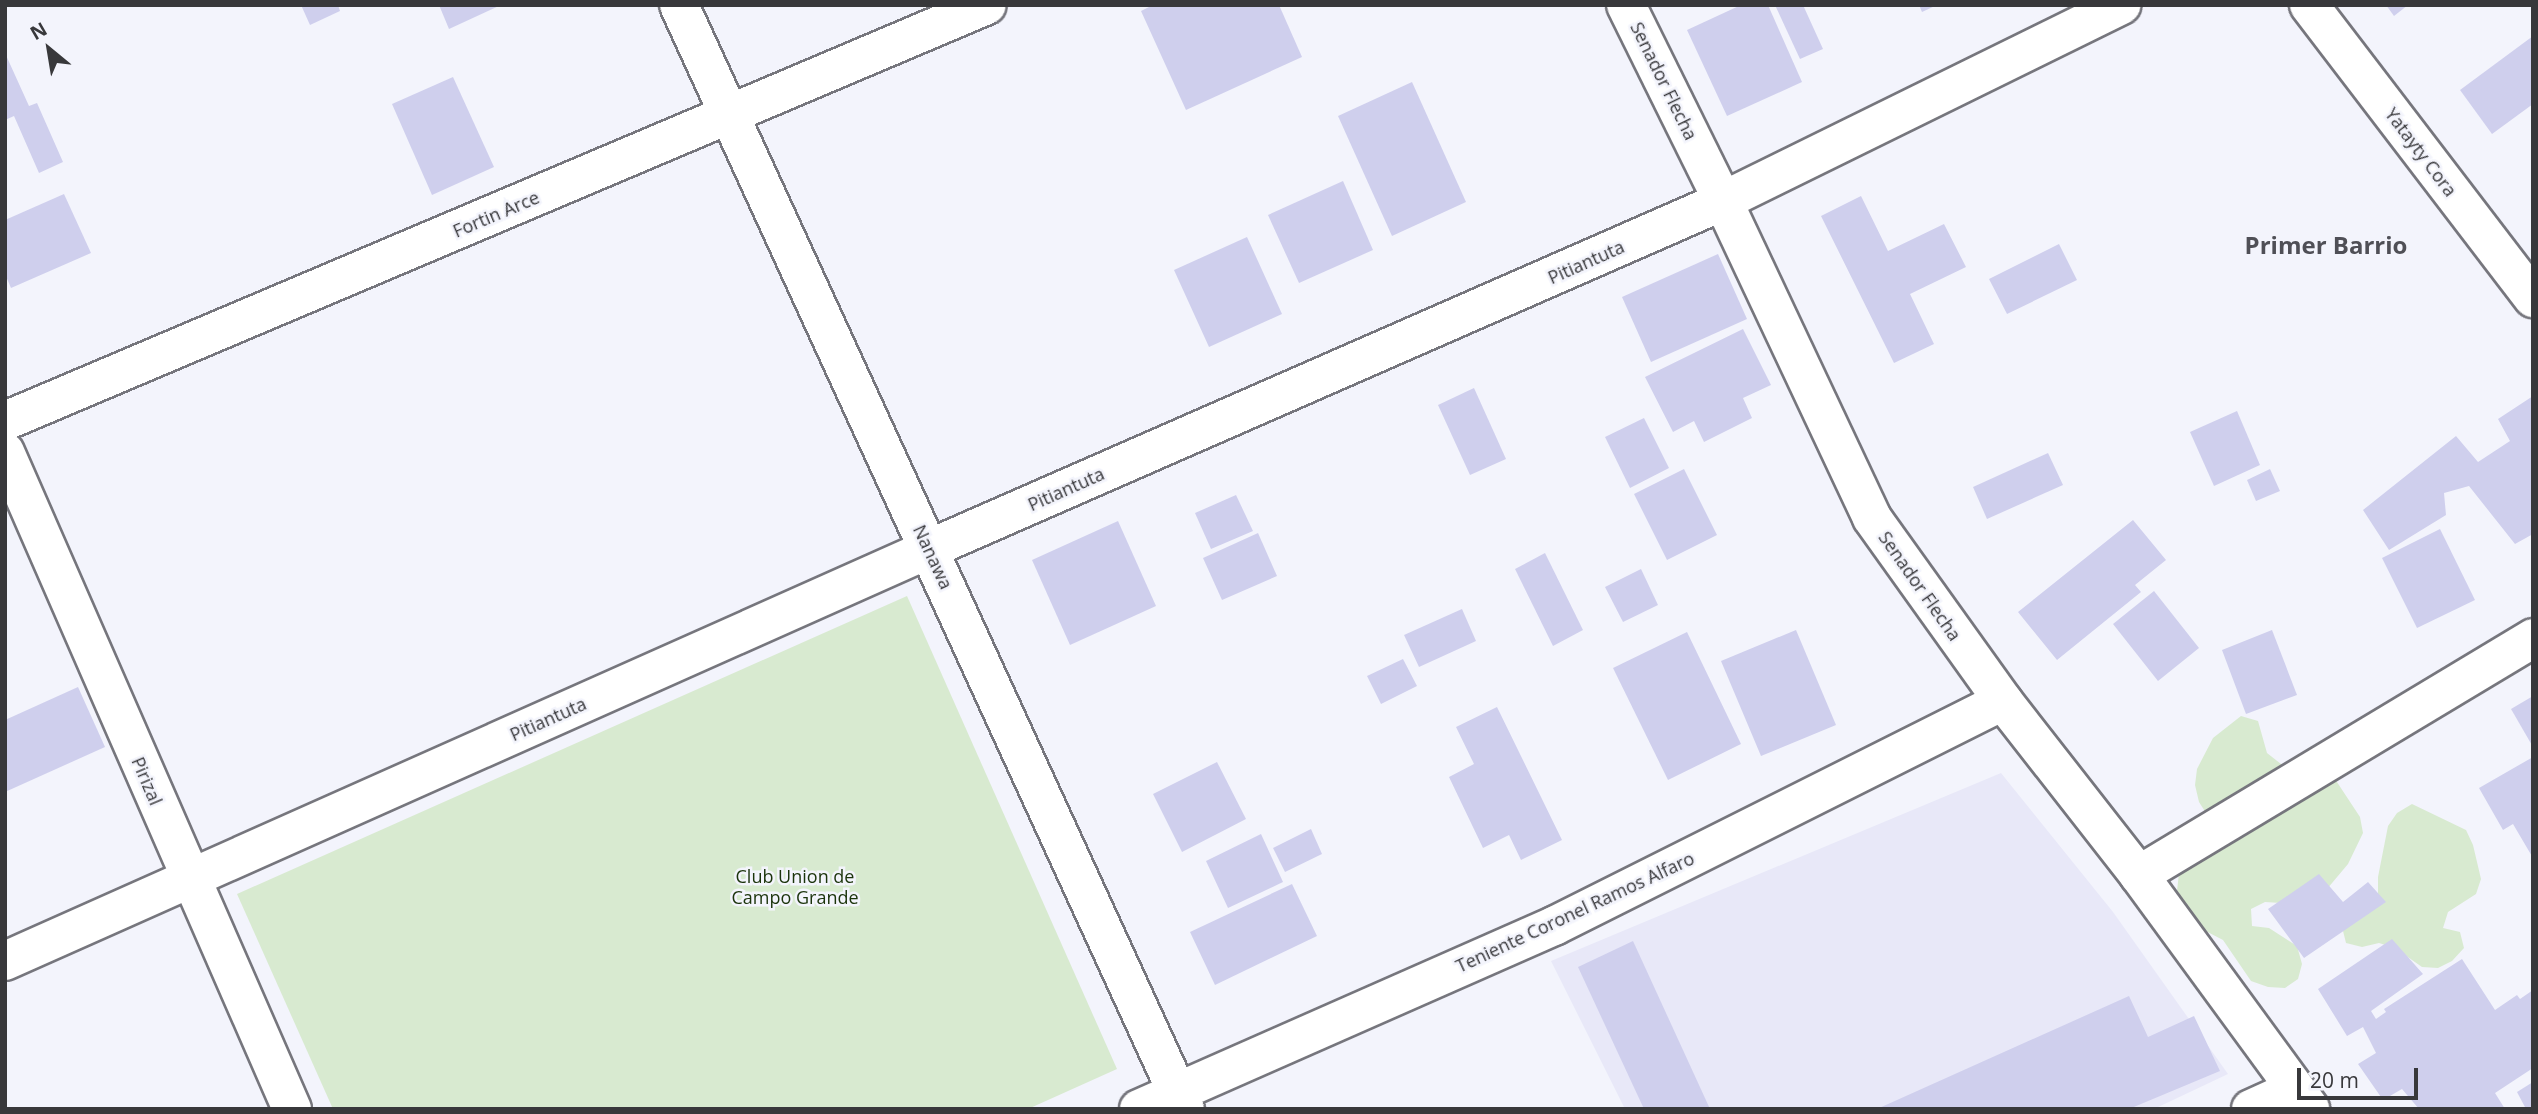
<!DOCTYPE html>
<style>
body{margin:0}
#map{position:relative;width:2538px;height:1114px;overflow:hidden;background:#f3f4fc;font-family:"Open Sans",sans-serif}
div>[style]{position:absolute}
.built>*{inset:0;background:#e8e8f8}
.green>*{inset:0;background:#d8ead0}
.building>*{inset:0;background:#cfcfed}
.roads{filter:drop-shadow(2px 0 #76767d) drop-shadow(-2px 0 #76767d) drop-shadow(0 2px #76767d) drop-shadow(0 -2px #76767d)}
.street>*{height:38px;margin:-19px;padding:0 19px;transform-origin:19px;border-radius:19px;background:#fff}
.secondary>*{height:38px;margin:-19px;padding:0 19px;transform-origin:19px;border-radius:19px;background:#fff}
span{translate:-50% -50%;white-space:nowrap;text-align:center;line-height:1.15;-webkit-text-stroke:5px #f3f4fc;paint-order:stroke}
.street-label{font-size:18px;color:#38383b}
.park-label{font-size:18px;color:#1b340b}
.district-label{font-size:24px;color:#4f4f56;font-weight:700}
.frame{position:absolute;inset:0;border:7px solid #38383b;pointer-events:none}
.north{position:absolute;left:14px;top:14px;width:70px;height:70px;-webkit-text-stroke:5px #f3f4fc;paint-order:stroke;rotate:330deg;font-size:19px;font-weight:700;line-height:28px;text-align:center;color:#38383b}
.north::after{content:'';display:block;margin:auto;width:24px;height:32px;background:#38383b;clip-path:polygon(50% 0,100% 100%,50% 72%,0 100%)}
.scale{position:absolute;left:2297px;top:1068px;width:121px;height:32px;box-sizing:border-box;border:4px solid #38383b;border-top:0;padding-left:9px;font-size:21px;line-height:24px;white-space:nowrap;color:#38383b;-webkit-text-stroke:5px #f3f4fc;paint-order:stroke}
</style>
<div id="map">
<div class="built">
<i style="clip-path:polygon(2001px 773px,2113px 912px,2228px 1074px,2154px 1109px,1625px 1109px,1551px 961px)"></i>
</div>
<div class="green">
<i style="clip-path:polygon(907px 596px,1117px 1069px,1028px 1109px,333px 1109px,237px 894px)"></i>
<i style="clip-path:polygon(2241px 716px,2258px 721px,2267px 753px,2281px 764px,2331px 773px,2360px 817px,2363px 833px,2348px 864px,2327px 889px,2281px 903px,2265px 902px,2251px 909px,2252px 926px,2269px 928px,2297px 946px,2302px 964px,2298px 979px,2285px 988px,2268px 987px,2251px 981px,2223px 940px,2194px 925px,2176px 900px,2179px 873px,2196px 858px,2213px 854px,2225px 843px,2199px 802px,2195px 785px,2197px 769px,2213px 738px)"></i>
<i style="clip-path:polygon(2412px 804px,2466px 830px,2473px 845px,2481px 879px,2476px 894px,2448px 912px,2443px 928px,2460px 932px,2464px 948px,2452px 961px,2438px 968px,2422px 967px,2395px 948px,2379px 943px,2362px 947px,2346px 943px,2342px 927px,2371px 908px,2378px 893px,2378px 877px,2388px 826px,2397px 813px)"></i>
</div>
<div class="building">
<i style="clip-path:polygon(301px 5px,338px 5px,340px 11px,310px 25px)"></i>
<i style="clip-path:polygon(439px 5px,501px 5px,449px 29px)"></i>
<i style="clip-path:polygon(1153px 5px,1279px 5px,1302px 57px,1186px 110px,1141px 11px)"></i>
<i style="clip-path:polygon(1741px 5px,1768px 5px,1802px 82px,1727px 116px,1687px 30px)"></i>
<i style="clip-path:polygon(1775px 5px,1803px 5px,1823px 49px,1800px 59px)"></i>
<i style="clip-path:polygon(1919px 5px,1937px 5px,1922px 12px)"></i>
<i style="clip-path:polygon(2386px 5px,2408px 5px,2394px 16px)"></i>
<i style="clip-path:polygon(2533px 36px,2533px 104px,2492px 134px,2460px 90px)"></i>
<i style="clip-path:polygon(5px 53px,29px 106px,37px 103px,63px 162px,39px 173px,14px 116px,5px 120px)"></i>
<i style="clip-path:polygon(453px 77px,494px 167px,432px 195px,392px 104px)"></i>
<i style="clip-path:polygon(1412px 82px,1466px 202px,1392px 236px,1338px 116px)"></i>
<i style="clip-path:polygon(1343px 181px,1373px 250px,1299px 283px,1268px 215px)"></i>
<i style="clip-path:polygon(64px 194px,91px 253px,11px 288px,5px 274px,5px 220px)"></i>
<i style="clip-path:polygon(1861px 196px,1888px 251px,1944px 224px,1966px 267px,1910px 294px,1934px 344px,1894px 363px,1821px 216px)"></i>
<i style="clip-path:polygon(1247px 237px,1282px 314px,1209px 347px,1174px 270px)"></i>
<i style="clip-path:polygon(2059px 244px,2077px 280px,2007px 314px,1989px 279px)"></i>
<i style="clip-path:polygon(1718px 254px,1747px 319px,1651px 362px,1622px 297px)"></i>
<i style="clip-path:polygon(1743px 329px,1771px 385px,1743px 398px,1752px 418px,1704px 442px,1694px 421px,1673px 432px,1645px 377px)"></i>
<i style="clip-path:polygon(1474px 388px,1506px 459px,1470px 475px,1438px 405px)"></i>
<i style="clip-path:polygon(2533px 396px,2533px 534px,2515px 544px,2469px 486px,2444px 493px,2446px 515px,2389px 550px,2363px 510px,2456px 436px,2478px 462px,2510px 441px,2498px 419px)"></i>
<i style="clip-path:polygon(2237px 411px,2260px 465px,2214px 486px,2190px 432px)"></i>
<i style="clip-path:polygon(1644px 418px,1669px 468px,1630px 488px,1605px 437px)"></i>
<i style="clip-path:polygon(2048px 453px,2063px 485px,1987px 519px,1973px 487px)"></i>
<i style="clip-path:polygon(1684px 469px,1717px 535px,1667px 560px,1634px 494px)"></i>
<i style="clip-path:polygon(2270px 469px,2280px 491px,2256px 501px,2247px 480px)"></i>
<i style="clip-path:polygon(1236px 495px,1253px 531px,1211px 549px,1195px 513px)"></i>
<i style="clip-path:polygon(2133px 520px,2166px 560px,2135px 585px,2141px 592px,2057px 660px,2018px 612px)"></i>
<i style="clip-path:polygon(1118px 521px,1156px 606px,1070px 645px,1032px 560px)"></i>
<i style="clip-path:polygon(2440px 529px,2475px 600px,2417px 628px,2382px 558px)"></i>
<i style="clip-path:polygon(1258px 533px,1277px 576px,1222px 600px,1203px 558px)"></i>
<i style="clip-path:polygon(1545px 553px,1583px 630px,1553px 646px,1515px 569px)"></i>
<i style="clip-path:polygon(1641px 569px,1658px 605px,1623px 622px,1605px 587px)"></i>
<i style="clip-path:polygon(2154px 591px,2199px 648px,2158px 681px,2113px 624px)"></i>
<i style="clip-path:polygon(1462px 609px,1476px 641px,1419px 667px,1404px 635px)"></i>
<i style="clip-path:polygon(1796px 630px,1836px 725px,1761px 756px,1721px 661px)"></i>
<i style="clip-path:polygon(2272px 630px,2297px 695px,2246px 714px,2222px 650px)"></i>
<i style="clip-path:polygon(1687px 632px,1741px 744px,1668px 780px,1613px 668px)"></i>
<i style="clip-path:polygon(1403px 659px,1417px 686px,1381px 704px,1367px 676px)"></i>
<i style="clip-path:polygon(78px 687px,105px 747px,5px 792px,5px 720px)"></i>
<i style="clip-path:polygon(2533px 696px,2533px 747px,2511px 709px)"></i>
<i style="clip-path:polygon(1497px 707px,1562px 840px,1521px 860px,1509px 835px,1483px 848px,1449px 777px,1474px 764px,1456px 727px)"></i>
<i style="clip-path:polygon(2533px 757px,2533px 858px,2513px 824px,2503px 830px,2479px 788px)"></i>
<i style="clip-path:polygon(1217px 762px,1246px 819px,1182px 852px,1153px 794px)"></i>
<i style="clip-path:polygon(1311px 829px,1322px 854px,1285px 872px,1273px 848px)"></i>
<i style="clip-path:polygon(1261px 834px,1283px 882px,1228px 908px,1206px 861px)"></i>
<i style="clip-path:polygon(2319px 874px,2343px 902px,2368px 882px,2386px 902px,2304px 958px,2268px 909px)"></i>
<i style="clip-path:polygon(1292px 884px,1317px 936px,1215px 985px,1190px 932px)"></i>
<i style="clip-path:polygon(2392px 939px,2423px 974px,2371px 1011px,2376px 1019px,2386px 1012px,2384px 1009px,2462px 959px,2495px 1010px,2517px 995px,2520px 999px,2533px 990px,2533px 1068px,2495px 1093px,2505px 1109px,2419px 1109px,2402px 1089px,2383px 1100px,2358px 1064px,2376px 1053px,2363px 1027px,2347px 1036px,2318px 989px)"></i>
<i style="clip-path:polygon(1633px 941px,1710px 1109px,1644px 1109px,1578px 967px)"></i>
<i style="clip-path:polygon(2129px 996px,2148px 1037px,2194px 1016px,2220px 1071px,2129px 1109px,1877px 1109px)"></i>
<i style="clip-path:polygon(2533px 1082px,2533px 1109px,2526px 1109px,2517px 1092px)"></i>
</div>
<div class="roads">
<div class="street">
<i style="left:679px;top:5px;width:1214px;rotate:65.38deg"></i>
<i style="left:1626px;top:5px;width:219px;rotate:63.7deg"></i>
<i style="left:1723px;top:201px;width:350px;rotate:64.8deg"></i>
<i style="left:1872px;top:518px;width:225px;rotate:54.4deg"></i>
<i style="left:2309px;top:5px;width:369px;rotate:52.6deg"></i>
<i style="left:5px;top:421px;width:1066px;rotate:-22.96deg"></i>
<i style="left:5px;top:452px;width:717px;rotate:66.4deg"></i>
<i style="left:2139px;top:875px;width:460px;rotate:-31deg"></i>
<i style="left:5px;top:961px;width:1012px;rotate:-24.03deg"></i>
<i style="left:929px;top:549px;width:867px;rotate:-23.67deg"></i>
<i style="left:1723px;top:201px;width:444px;rotate:-26.2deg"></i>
<i style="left:2251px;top:1109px;width:48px;rotate:-24.4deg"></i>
</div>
<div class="secondary">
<i style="left:1139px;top:1109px;width:454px;rotate:-23.8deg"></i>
<i style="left:1554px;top:926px;width:502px;rotate:-26.62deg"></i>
<i style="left:2003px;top:701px;width:221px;rotate:52deg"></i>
<i style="left:2139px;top:875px;width:290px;rotate:53.8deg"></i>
</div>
</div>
<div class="street-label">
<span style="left:1664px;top:81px;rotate:64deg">Senador Flecha</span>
<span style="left:2421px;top:152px;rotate:53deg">Yatayty Cora</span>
<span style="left:496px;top:214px;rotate:-23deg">Fortin Arce</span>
<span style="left:1586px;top:262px;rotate:-24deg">Pitiantuta</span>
<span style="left:1066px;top:489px;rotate:-24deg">Pitiantuta</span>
<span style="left:933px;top:557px;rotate:65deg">Nanawa</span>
<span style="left:1920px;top:586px;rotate:55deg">Senador Flecha</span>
<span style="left:548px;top:719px;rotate:-24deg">Pitiantuta</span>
<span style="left:147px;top:781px;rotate:67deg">Pirizal</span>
<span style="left:1575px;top:912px;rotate:-25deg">Teniente Coronel Ramos Alfaro</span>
</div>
<div class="park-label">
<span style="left:795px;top:887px">Club Union de<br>Campo Grande</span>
</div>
<div class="district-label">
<span style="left:2326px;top:245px">Primer Barrio</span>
</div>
<div class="frame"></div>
<div class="north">N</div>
<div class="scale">20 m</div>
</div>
